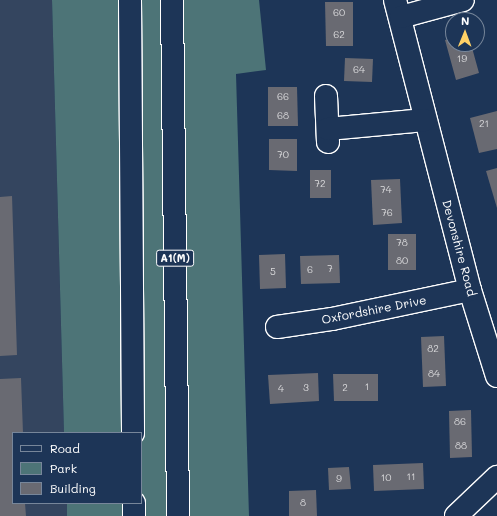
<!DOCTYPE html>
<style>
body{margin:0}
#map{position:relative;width:497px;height:516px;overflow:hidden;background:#1d3557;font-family:Mali,sans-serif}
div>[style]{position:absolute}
.built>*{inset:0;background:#34455f}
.green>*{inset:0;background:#4d7477}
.building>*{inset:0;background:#696a72}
.roads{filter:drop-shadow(1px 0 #fff) drop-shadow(-1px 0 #fff) drop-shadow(0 1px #fff) drop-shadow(0 -1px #fff)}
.minor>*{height:22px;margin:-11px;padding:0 11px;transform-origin:11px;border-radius:11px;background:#1d3557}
.highway>*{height:22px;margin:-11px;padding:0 11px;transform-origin:11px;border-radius:11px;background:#1d3557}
span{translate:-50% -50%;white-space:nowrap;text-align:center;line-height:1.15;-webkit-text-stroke:3px #1d3557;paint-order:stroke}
.number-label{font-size:10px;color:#dadadc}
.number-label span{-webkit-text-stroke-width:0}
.shield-label span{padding:1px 3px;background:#1d3557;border:1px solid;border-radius:3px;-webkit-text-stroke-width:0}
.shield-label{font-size:11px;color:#fff;font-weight:700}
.street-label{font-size:12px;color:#fff}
.legend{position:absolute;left:12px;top:432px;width:130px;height:72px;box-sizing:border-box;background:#1d3557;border:1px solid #77869a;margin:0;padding:5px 7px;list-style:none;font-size:12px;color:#fff}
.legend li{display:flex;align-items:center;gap:8px;height:20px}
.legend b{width:20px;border:1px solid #77869a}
.north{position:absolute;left:445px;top:12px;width:40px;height:40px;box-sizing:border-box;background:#1d3557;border:1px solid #77869a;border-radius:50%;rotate:1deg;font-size:11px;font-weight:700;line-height:16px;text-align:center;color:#fff}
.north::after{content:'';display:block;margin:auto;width:14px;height:18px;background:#ffd166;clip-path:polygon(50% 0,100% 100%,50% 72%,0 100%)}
</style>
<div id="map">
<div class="built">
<i style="clip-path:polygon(0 0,52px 0,64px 433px,13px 433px,13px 503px,67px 503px,67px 516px,0 516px)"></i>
</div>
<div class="green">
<i style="clip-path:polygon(52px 0,259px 0,266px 70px,236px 74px,249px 516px,67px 516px,67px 503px,141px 503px,141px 433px,64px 433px)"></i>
</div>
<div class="building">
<i style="clip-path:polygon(325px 2px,353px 2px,353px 46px,326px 46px)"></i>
<i style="clip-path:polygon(453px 38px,453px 44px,471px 44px,479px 73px,456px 80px,445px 40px)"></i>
<i style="clip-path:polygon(345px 58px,373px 59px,372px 82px,344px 81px)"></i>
<i style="clip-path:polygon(268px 87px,297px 87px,298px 126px,268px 126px)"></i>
<i style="clip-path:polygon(497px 111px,497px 149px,479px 153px,470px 118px)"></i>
<i style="clip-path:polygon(269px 139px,297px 139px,297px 171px,269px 170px)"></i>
<i style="clip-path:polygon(497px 168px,497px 208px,486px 171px)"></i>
<i style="clip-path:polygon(310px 170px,331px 170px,331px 198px,310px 198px)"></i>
<i style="clip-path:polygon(400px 179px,402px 223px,373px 225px,371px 180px)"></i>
<i style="clip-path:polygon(12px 196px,17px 355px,0 356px,0 197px)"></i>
<i style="clip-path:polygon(388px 234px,416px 234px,416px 270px,388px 270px)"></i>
<i style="clip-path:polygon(285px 254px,286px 288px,260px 289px,259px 255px)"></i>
<i style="clip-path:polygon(339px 255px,340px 283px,301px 284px,300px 256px)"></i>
<i style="clip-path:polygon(444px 336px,446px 386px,423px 387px,421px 337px)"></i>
<i style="clip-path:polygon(318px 373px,319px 401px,270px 404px,268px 375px)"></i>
<i style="clip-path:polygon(333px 374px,378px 374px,378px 401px,334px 401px)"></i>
<i style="clip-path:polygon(21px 378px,23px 433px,13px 433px,13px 503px,25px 503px,26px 516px,0 516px,0 379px)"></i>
<i style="clip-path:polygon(471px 410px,472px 457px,450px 458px,449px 411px)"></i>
<i style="clip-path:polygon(423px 463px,424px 489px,374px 491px,373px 465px)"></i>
<i style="clip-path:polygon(349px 467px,351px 489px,329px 490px,328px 468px)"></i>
<i style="clip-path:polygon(316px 490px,317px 516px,289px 516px,289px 491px)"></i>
</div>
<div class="roads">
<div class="minor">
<i style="left:395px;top:0;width:300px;rotate:75.5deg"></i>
<i style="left:470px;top:290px;width:90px;rotate:72.6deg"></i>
<i style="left:401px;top:17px;width:64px;rotate:-15.3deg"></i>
<i style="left:326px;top:96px;width:46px;rotate:87.5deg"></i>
<i style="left:328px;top:129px;width:97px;rotate:-5.3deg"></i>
<i style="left:277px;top:327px;width:56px;rotate:-8.3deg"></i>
<i style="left:332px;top:319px;width:141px;rotate:-11.9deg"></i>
<i style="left:456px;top:516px;width:57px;rotate:-43.6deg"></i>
</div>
<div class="highway">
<i style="left:130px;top:0;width:433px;rotate:89.6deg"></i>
<i style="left:172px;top:0;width:516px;rotate:89.33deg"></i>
<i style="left:134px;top:503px;width:13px;rotate:90deg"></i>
</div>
</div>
<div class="number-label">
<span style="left:339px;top:13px">60</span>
<span style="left:339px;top:35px">62</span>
<span style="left:462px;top:59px">19</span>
<span style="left:359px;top:70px">64</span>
<span style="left:283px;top:97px">66</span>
<span style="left:283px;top:116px">68</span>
<span style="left:484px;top:124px">21</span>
<span style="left:283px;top:155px">70</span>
<span style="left:320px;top:184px">72</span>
<span style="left:386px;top:190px">74</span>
<span style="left:387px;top:213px">76</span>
<span style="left:402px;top:243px">78</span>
<span style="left:402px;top:261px">80</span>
<span style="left:330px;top:269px">7</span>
<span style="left:310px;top:270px">6</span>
<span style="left:273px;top:272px">5</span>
<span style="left:433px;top:349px">82</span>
<span style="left:434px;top:374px">84</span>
<span style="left:367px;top:387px">1</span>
<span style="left:306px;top:388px">3</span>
<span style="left:345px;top:388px">2</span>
<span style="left:281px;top:389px">4</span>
<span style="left:460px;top:422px">86</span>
<span style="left:461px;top:446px">88</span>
<span style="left:411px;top:477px">11</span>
<span style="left:386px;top:478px">10</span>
<span style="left:339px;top:479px">9</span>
<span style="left:303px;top:503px">8</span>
</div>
<div class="shield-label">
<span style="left:175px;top:258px">A1(M)</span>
</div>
<div class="street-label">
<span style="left:459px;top:248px;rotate:75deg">Devonshire Road</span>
<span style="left:374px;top:310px;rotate:-11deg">Oxfordshire Drive</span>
</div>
<ul class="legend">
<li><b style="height:5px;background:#1d3557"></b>Road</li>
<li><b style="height:11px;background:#4d7477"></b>Park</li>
<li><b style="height:11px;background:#696a72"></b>Building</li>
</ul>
<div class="north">N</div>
</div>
